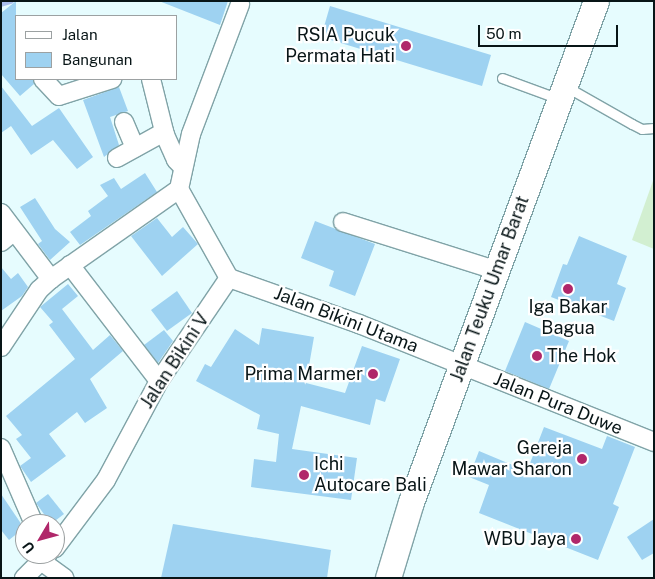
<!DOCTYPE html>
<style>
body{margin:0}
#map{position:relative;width:655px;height:579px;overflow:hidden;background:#e6fcfe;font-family:"Public Sans",sans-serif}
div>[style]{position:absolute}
.green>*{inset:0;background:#d2efd1}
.stream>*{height:5.5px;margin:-2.75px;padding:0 2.75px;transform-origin:2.75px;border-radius:2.75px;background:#aabfed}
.building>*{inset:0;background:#9ed2f1}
.roads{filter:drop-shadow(1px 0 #80a3a7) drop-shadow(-1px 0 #80a3a7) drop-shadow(0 1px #80a3a7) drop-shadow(0 -1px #80a3a7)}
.lane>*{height:9px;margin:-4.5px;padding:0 4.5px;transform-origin:4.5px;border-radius:4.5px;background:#fff}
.street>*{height:18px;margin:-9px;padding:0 9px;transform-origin:9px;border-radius:9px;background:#fff}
.secondary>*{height:25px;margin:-12.5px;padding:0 12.5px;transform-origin:12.5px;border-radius:12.5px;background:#fff}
.dots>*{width:14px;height:14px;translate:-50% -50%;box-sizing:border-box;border:2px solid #fff;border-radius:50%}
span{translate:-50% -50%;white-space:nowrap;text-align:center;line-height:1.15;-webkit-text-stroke:4.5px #fff;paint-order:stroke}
.poi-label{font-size:18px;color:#081517}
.right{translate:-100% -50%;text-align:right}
.left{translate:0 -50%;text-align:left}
.street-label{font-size:18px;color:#081517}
.frame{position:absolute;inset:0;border:2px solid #081517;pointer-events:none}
.legend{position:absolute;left:15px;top:15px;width:162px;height:65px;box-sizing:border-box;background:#fff;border:1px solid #9ca1a2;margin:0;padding:6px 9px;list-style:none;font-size:15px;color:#081517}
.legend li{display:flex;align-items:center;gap:10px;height:25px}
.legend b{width:25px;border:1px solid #9ca1a2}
.north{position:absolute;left:15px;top:514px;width:50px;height:50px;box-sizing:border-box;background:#fff;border:1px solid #9ca1a2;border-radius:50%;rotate:233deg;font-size:14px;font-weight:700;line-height:20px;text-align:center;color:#081517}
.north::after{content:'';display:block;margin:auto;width:18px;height:22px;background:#b0276a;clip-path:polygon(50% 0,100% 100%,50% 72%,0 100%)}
.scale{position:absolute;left:478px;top:25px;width:140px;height:22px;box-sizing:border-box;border:2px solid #081517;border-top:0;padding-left:6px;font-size:15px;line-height:18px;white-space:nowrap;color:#081517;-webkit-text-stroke:4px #fff;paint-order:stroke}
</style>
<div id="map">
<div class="green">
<i style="clip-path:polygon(654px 178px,654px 249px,632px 240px)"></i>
</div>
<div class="stream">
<i style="left:1px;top:4px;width:10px;rotate:-17deg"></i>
</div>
<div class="building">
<i style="clip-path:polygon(16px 1px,16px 79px,33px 79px,34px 84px,20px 96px,1px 74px,1px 13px)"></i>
<i style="clip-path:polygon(159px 1px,228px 1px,220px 25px)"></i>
<i style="clip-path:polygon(330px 6px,491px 55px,482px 86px,321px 37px)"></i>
<i style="clip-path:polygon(1px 86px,32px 126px,59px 108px,93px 157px,77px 169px,53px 140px,31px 155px,11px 126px,1px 133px)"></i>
<i style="clip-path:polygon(119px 87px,128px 111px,110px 117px,119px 145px,104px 157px,83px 100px)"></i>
<i style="clip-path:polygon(145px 173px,157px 192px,80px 245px,70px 232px,91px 216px,88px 211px,108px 196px,100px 185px,114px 178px,121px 189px)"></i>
<i style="clip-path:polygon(35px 198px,55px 229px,70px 242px,50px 260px,38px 244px,42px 241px,20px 207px)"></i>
<i style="clip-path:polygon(157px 218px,172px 237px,183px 227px,198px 244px,162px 276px,131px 236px)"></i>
<i style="clip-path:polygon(315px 221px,375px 244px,355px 296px,329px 286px,334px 271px,301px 258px)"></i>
<i style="clip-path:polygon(579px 236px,627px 256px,617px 284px,626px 288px,614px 321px,551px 297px,563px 264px,567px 265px)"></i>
<i style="clip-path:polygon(1px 267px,11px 279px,18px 273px,28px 287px,22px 296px,1px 311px)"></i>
<i style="clip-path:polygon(68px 284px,78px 296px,62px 309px,93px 350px,110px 335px,123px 351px,90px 379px,107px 408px,85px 423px,77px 412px,49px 434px,66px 456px,31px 482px,20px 466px,31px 458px,16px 439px,22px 435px,6px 416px,75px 359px,49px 325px,53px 322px,40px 307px)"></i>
<i style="clip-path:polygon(177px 291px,192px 313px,167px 331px,151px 310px)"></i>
<i style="clip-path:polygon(525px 322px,569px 341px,549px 389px,505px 371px)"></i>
<i style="clip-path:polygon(262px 328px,314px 337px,306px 383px,345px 393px,362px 346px,400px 359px,385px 402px,376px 399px,370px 425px,301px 406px,292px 449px,357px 458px,351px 500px,251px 487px,254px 459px,276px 462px,279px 434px,257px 429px,260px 415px,196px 381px,205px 364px,211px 367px,235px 329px,259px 345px)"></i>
<i style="clip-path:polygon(164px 330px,173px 341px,158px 363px,144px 345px)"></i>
<i style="clip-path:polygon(544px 427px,602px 449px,607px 436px,635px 447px,613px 504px,619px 507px,598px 560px,479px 513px,489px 485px,469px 477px,479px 451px,527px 471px)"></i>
<i style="clip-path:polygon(1px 494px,24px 528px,9px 540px,1px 530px)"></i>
<i style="clip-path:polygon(48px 494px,64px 514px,51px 524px,36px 503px)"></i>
<i style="clip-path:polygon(654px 519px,654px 553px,642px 560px,627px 537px)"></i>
<i style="clip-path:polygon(173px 524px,331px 550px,327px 578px,161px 578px)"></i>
</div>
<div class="roads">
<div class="lane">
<i style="left:502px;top:78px;width:61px;rotate:20.2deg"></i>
<i style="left:565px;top:86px;width:77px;rotate:29.6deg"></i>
<i style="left:632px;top:124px;width:11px;rotate:27deg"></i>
<i style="left:642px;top:129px;width:12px;rotate:-5deg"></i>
</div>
<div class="street">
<i style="left:43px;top:79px;width:23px;rotate:47deg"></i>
<i style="left:59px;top:96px;width:56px;rotate:-17.8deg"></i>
<i style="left:151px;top:79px;width:58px;rotate:76deg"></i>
<i style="left:165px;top:135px;width:27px;rotate:66deg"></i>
<i style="left:176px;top:160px;width:10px;rotate:45deg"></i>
<i style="left:124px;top:122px;width:28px;rotate:67deg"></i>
<i style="left:117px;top:158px;width:54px;rotate:-29deg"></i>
<i style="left:1px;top:213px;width:83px;rotate:52.9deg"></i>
<i style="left:343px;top:222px;width:163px;rotate:17.5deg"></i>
<i style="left:1px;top:242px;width:17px;rotate:-40deg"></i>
<i style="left:70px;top:265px;width:146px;rotate:52.5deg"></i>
<i style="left:229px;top:278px;width:138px;rotate:19.5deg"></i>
<i style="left:359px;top:324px;width:318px;rotate:21.8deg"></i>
<i style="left:229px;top:278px;width:102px;rotate:-119.3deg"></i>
<i style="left:179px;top:189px;width:56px;rotate:-77.7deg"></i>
<i style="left:191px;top:134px;width:139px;rotate:-69.3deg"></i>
<i style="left:1px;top:347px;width:69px;rotate:-56.3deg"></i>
<i style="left:39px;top:290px;width:16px;rotate:-43deg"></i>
<i style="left:51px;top:279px;width:156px;rotate:-35.1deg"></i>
<i style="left:1px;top:448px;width:83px;rotate:66.5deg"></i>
<i style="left:55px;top:548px;width:85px;rotate:-53.1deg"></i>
<i style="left:106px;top:480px;width:112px;rotate:-61.8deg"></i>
<i style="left:159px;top:381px;width:125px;rotate:-55.8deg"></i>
<i style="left:41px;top:561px;width:29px;rotate:36deg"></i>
<i style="left:24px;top:578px;width:34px;rotate:-45deg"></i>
</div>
<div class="secondary">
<i style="left:388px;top:578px;width:79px;rotate:-73.2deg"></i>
<i style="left:411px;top:502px;width:534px;rotate:-69.73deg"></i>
</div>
</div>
<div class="dots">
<i style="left:406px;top:46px;background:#b0276a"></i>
<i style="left:568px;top:289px;background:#b0276a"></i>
<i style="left:537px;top:356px;background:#b0276a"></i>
<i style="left:373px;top:374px;background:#b0276a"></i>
<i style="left:582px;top:459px;background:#b0276a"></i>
<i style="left:304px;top:475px;background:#b0276a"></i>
<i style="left:576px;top:539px;background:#b0276a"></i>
</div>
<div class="poi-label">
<span class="right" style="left:395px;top:46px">RSIA Pucuk<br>Permata Hati</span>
<span style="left:568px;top:318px">Iga Bakar<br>Bagua</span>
<span class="left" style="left:547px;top:356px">The Hok</span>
<span class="right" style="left:363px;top:374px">Prima Marmer</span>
<span class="right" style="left:572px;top:459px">Gereja<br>Mawar Sharon</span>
<span class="left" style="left:314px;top:475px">Ichi<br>Autocare Bali</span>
<span class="right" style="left:566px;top:539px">WBU Jaya</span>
</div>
<div class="street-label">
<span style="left:490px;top:289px;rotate:-70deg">Jalan Teuku Umar Barat</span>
<span style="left:346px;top:320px;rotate:21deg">Jalan Bikini Utama</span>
<span style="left:175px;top:361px;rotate:-57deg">Jalan Bikini V</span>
<span style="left:558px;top:404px;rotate:22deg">Jalan Pura Duwe</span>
</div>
<div class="frame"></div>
<ul class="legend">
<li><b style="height:6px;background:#fff"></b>Jalan</li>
<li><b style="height:14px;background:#9ed2f1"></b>Bangunan</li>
</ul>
<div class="north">U</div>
<div class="scale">50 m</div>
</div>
